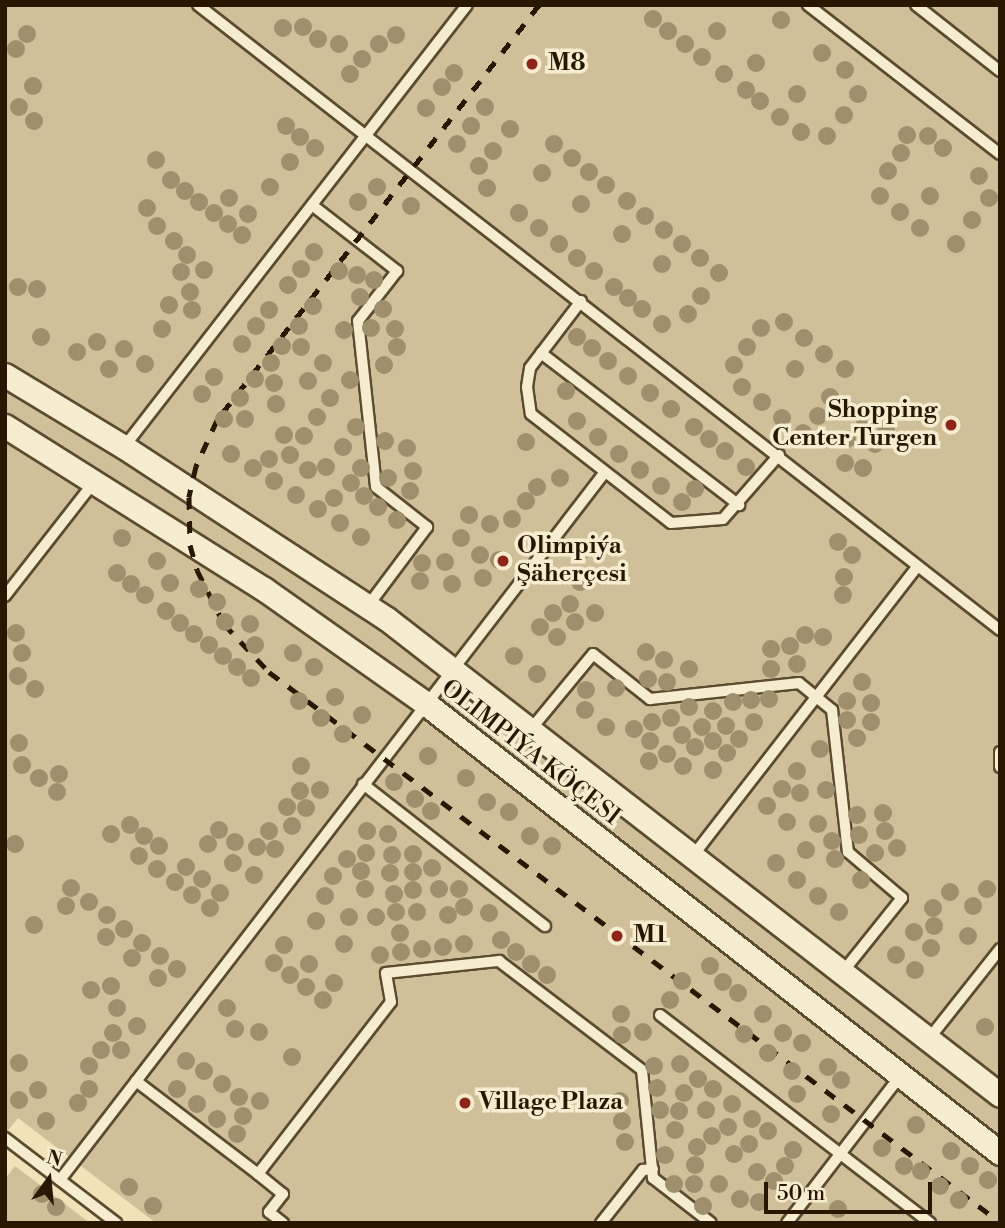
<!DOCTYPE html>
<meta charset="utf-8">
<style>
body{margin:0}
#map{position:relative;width:1005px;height:1228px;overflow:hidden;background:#f1e3b8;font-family:"Libre Bodoni",serif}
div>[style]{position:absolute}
.green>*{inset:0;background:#cfc099}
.roads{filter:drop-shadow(2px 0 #5b4b2f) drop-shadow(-2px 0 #5b4b2f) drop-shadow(0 2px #5b4b2f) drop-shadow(0 -2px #5b4b2f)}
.service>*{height:10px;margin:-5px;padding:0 5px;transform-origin:5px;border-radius:5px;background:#f6edd1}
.minor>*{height:23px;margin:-11.5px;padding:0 11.5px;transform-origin:11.5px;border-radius:11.5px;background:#f6edd1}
.rail>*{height:5px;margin-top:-2.5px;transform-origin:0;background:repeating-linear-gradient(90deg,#291801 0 12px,transparent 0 24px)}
.trees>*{width:18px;height:18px;margin:-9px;border-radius:50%;background:#9e8f6d}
.dots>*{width:19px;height:19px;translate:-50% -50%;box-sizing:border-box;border:4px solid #f6edd1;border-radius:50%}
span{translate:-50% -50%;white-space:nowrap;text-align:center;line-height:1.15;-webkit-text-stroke:7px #f6edd1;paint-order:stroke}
.poi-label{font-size:24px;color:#291801;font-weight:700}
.left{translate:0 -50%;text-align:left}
.right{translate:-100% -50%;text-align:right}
.street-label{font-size:24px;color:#291801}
.frame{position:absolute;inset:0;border:7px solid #291801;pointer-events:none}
.north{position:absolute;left:14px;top:1144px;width:70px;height:70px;-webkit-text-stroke:5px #f6edd1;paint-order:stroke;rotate:15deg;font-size:19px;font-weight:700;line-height:28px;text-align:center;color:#291801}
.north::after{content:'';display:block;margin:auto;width:24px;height:32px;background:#291801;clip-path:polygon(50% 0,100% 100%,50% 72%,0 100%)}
.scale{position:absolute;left:764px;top:1182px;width:168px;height:32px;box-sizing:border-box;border:4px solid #291801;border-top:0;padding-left:9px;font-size:21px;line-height:24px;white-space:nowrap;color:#291801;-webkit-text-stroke:5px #f6edd1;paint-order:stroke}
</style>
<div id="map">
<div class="green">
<i style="clip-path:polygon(5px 5px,1000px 5px,1000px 1223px,156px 1223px,18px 1118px,5px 1134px)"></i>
<i style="clip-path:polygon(15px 1166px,90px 1223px,5px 1223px,5px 1179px)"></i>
</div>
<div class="roads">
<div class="service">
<i style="left:198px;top:5px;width:1017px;rotate:37.93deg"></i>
<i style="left:808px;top:5px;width:243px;rotate:37.8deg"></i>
<i style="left:916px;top:5px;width:107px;rotate:38.2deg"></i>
<i style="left:312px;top:205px;width:108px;rotate:37.8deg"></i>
<i style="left:397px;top:271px;width:63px;rotate:128deg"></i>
<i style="left:358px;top:321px;width:167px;rotate:83.8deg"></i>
<i style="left:376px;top:487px;width:65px;rotate:38.1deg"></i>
<i style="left:427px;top:527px;width:99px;rotate:126.8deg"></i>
<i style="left:581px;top:301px;width:84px;rotate:127.3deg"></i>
<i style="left:530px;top:368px;width:19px;rotate:99deg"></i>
<i style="left:527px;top:387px;width:27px;rotate:82deg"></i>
<i style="left:531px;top:414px;width:177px;rotate:37.9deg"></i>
<i style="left:671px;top:523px;width:52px;rotate:-4.4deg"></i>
<i style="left:723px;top:519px;width:85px;rotate:-48.8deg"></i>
<i style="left:541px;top:353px;width:250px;rotate:37.5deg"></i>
<i style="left:124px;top:447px;width:559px;rotate:-52.19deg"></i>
<i style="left:5px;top:596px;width:145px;rotate:-52deg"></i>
<i style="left:531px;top:729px;width:97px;rotate:-50.4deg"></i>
<i style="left:593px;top:654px;width:73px;rotate:38.3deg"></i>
<i style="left:650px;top:699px;width:150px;rotate:-6.1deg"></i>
<i style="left:799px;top:683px;width:43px;rotate:39.3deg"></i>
<i style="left:832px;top:710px;width:143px;rotate:83.6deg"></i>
<i style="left:848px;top:852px;width:71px;rotate:40.4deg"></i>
<i style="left:902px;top:898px;width:96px;rotate:128.7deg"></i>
<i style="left:1000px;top:752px;width:15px;rotate:90deg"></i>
<i style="left:363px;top:784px;width:231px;rotate:38deg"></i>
<i style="left:692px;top:857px;width:368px;rotate:-52.2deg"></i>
<i style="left:660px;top:1015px;width:341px;rotate:37.6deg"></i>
<i style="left:928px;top:1040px;width:116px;rotate:-51.6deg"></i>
<i style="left:136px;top:1081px;width:153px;rotate:37.3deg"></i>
<i style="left:258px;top:1174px;width:217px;rotate:-52.3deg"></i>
<i style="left:391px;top:1002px;width:29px;rotate:-100deg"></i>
<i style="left:386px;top:973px;width:114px;rotate:-6.1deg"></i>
<i style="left:499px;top:961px;width:180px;rotate:37.3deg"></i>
<i style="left:642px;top:1070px;width:109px;rotate:84.2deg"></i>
<i style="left:653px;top:1178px;width:73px;rotate:37.8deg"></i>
<i style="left:5px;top:1138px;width:140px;rotate:37.4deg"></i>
<i style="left:258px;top:1174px;width:32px;rotate:39deg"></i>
<i style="left:283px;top:1194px;width:23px;rotate:128deg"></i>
<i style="left:269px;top:1212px;width:18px;rotate:38deg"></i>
<i style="left:60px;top:1180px;width:893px;rotate:-52.41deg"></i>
<i style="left:601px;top:1223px;width:68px;rotate:-51.6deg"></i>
<i style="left:643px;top:1170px;width:10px;rotate:-6deg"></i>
<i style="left:787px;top:1223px;width:187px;rotate:-52.4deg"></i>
</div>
<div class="minor">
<i style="left:5px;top:375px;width:139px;rotate:31.2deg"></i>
<i style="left:124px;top:447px;width:314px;rotate:33.2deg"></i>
<i style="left:387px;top:619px;width:776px;rotate:37.83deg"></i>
<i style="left:5px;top:426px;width:306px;rotate:32.2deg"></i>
<i style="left:264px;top:589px;width:197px;rotate:35.3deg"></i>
<i style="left:425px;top:703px;width:730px;rotate:38.05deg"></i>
</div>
</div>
<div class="rail">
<i style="left:539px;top:5px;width:525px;rotate:127.81deg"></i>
<i style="left:217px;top:420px;width:51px;rotate:114.5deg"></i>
<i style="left:196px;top:466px;width:32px;rotate:103deg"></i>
<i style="left:189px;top:497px;width:48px;rotate:88.8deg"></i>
<i style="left:190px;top:545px;width:26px;rotate:74deg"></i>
<i style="left:197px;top:570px;width:60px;rotate:63.4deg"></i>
<i style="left:224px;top:624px;width:66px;rotate:46.8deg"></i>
<i style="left:269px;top:672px;width:915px;rotate:36.96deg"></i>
</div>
<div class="trees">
<i style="left:653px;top:19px"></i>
<i style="left:781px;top:20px"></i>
<i style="left:303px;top:27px"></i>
<i style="left:283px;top:28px"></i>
<i style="left:668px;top:31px"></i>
<i style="left:717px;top:31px"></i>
<i style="left:27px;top:34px"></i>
<i style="left:396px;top:35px"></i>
<i style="left:318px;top:39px"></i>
<i style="left:339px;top:44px"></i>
<i style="left:379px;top:44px"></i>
<i style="left:685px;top:44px"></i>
<i style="left:16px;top:49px"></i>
<i style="left:822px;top:53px"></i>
<i style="left:702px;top:57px"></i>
<i style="left:362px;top:59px"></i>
<i style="left:756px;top:63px"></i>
<i style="left:845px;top:70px"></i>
<i style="left:454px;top:73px"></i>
<i style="left:350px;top:74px"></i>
<i style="left:724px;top:74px"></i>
<i style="left:33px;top:86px"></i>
<i style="left:442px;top:87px"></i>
<i style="left:746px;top:90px"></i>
<i style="left:797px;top:94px"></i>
<i style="left:858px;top:94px"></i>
<i style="left:760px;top:101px"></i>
<i style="left:19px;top:107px"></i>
<i style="left:485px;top:107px"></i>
<i style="left:426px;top:108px"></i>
<i style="left:844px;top:115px"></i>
<i style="left:780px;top:117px"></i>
<i style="left:34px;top:121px"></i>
<i style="left:286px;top:126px"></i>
<i style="left:471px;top:126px"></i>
<i style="left:510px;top:129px"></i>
<i style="left:801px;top:132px"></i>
<i style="left:907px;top:135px"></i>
<i style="left:827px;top:136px"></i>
<i style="left:928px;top:136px"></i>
<i style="left:300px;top:137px"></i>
<i style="left:457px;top:144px"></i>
<i style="left:554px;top:144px"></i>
<i style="left:315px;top:148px"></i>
<i style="left:943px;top:148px"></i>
<i style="left:493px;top:151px"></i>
<i style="left:901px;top:153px"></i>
<i style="left:572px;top:158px"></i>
<i style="left:156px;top:160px"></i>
<i style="left:290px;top:162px"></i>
<i style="left:479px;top:166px"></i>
<i style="left:888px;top:171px"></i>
<i style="left:589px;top:172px"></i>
<i style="left:542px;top:173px"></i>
<i style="left:979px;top:176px"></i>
<i style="left:171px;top:180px"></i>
<i style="left:606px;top:185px"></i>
<i style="left:270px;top:187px"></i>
<i style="left:377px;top:187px"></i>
<i style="left:487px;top:188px"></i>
<i style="left:185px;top:191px"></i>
<i style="left:880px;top:196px"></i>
<i style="left:930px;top:196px"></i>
<i style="left:229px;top:198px"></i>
<i style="left:989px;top:198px"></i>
<i style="left:627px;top:201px"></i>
<i style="left:199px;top:202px"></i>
<i style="left:358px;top:202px"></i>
<i style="left:581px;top:204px"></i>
<i style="left:411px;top:206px"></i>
<i style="left:147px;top:208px"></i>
<i style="left:900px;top:212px"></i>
<i style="left:214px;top:213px"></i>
<i style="left:519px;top:213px"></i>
<i style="left:248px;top:214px"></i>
<i style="left:645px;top:216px"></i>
<i style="left:972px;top:220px"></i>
<i style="left:228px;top:224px"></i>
<i style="left:157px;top:226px"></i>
<i style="left:539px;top:228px"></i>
<i style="left:920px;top:228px"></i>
<i style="left:664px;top:230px"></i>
<i style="left:622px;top:234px"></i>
<i style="left:242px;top:235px"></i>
<i style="left:174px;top:241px"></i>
<i style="left:559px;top:244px"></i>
<i style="left:682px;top:244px"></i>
<i style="left:956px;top:244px"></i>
<i style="left:314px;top:252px"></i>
<i style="left:187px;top:255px"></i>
<i style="left:577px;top:258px"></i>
<i style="left:700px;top:258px"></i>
<i style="left:662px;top:264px"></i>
<i style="left:301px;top:269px"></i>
<i style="left:204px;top:270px"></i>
<i style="left:339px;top:271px"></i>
<i style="left:594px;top:271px"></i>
<i style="left:181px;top:272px"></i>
<i style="left:719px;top:273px"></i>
<i style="left:357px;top:275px"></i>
<i style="left:374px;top:280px"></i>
<i style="left:288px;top:285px"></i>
<i style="left:18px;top:287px"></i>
<i style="left:614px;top:287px"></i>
<i style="left:37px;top:289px"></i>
<i style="left:190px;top:292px"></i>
<i style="left:701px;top:296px"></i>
<i style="left:360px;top:297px"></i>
<i style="left:628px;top:298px"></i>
<i style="left:169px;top:305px"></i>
<i style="left:313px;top:306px"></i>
<i style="left:383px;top:309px"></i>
<i style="left:642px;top:309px"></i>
<i style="left:192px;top:310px"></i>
<i style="left:269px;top:310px"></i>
<i style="left:688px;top:314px"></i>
<i style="left:784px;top:322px"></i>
<i style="left:662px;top:324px"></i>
<i style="left:256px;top:326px"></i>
<i style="left:299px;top:326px"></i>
<i style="left:371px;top:328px"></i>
<i style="left:761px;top:328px"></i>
<i style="left:162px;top:329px"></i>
<i style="left:395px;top:329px"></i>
<i style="left:344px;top:330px"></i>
<i style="left:41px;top:337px"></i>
<i style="left:577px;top:337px"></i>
<i style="left:804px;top:338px"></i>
<i style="left:97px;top:342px"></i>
<i style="left:242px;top:344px"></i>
<i style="left:282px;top:346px"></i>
<i style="left:301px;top:347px"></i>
<i style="left:397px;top:347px"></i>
<i style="left:747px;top:347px"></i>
<i style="left:592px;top:348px"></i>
<i style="left:124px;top:349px"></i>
<i style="left:77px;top:352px"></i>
<i style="left:824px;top:354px"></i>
<i style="left:608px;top:361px"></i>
<i style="left:271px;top:363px"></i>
<i style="left:323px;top:363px"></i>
<i style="left:145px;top:364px"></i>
<i style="left:384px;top:365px"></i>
<i style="left:734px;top:365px"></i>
<i style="left:109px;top:369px"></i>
<i style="left:795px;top:369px"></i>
<i style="left:845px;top:369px"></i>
<i style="left:628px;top:376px"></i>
<i style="left:214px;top:377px"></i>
<i style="left:255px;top:379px"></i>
<i style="left:350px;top:380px"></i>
<i style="left:308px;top:381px"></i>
<i style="left:274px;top:383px"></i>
<i style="left:742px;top:387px"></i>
<i style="left:566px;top:391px"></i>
<i style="left:650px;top:393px"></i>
<i style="left:202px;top:394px"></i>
<i style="left:830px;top:397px"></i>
<i style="left:240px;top:398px"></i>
<i style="left:330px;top:398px"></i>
<i style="left:762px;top:402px"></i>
<i style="left:276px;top:404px"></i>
<i style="left:671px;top:409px"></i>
<i style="left:818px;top:416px"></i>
<i style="left:317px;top:417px"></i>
<i style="left:782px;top:418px"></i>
<i style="left:224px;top:419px"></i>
<i style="left:245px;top:419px"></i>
<i style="left:865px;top:420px"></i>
<i style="left:577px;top:421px"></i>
<i style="left:356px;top:427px"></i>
<i style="left:694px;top:427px"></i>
<i style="left:886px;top:428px"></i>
<i style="left:803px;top:433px"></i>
<i style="left:284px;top:435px"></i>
<i style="left:304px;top:436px"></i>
<i style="left:598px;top:437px"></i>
<i style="left:709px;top:439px"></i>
<i style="left:847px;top:439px"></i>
<i style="left:385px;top:441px"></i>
<i style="left:526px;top:442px"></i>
<i style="left:875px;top:444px"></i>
<i style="left:343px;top:447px"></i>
<i style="left:407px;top:448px"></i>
<i style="left:725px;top:451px"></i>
<i style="left:231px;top:454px"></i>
<i style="left:619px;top:454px"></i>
<i style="left:290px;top:455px"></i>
<i style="left:269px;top:459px"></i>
<i style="left:845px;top:463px"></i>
<i style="left:326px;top:467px"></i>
<i style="left:746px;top:467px"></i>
<i style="left:253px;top:468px"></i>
<i style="left:361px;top:468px"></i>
<i style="left:863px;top:468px"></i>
<i style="left:308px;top:470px"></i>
<i style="left:640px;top:470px"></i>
<i style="left:413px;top:471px"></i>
<i style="left:388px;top:478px"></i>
<i style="left:560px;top:478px"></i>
<i style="left:274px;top:481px"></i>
<i style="left:351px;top:483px"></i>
<i style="left:661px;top:486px"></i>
<i style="left:537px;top:487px"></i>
<i style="left:695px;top:489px"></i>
<i style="left:410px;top:491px"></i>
<i style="left:296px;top:495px"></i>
<i style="left:364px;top:496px"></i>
<i style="left:334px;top:498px"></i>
<i style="left:526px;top:501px"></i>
<i style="left:682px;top:502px"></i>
<i style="left:378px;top:507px"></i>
<i style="left:318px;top:509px"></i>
<i style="left:469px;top:515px"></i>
<i style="left:512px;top:519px"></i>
<i style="left:397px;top:520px"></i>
<i style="left:340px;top:523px"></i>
<i style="left:490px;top:524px"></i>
<i style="left:361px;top:537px"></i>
<i style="left:122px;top:538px"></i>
<i style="left:461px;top:538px"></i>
<i style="left:838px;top:542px"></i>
<i style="left:583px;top:550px"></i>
<i style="left:480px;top:555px"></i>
<i style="left:852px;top:555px"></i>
<i style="left:499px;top:560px"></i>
<i style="left:157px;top:561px"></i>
<i style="left:445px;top:562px"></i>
<i style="left:422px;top:563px"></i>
<i style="left:117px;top:573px"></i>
<i style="left:844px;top:577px"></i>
<i style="left:483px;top:578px"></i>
<i style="left:420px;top:581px"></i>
<i style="left:580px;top:582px"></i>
<i style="left:170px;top:583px"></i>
<i style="left:131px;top:584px"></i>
<i style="left:452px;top:584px"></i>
<i style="left:199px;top:589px"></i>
<i style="left:145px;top:595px"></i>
<i style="left:843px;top:595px"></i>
<i style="left:217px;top:602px"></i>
<i style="left:570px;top:604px"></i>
<i style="left:166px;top:611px"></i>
<i style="left:553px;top:613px"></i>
<i style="left:595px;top:613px"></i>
<i style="left:225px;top:622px"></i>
<i style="left:575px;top:622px"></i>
<i style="left:180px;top:623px"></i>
<i style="left:250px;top:624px"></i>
<i style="left:540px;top:627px"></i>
<i style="left:16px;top:633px"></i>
<i style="left:194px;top:634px"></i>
<i style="left:805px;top:635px"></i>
<i style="left:557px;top:637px"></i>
<i style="left:823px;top:637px"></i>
<i style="left:209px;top:645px"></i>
<i style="left:255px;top:645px"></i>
<i style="left:790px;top:646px"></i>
<i style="left:771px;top:649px"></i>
<i style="left:646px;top:652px"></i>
<i style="left:22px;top:653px"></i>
<i style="left:293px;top:653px"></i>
<i style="left:223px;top:656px"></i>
<i style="left:514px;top:656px"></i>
<i style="left:664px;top:660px"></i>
<i style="left:797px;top:664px"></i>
<i style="left:237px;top:667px"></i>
<i style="left:314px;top:667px"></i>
<i style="left:689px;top:669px"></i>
<i style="left:771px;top:669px"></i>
<i style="left:537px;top:674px"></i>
<i style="left:18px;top:676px"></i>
<i style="left:251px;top:678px"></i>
<i style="left:648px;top:679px"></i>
<i style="left:667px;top:682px"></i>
<i style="left:862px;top:682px"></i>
<i style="left:616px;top:688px"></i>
<i style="left:35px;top:689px"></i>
<i style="left:586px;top:690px"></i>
<i style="left:335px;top:697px"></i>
<i style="left:769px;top:699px"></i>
<i style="left:751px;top:700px"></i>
<i style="left:299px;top:701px"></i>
<i style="left:847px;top:701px"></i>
<i style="left:733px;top:702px"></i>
<i style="left:871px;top:703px"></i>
<i style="left:689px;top:707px"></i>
<i style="left:585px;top:710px"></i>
<i style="left:713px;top:711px"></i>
<i style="left:362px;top:715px"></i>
<i style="left:321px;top:718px"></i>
<i style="left:671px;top:718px"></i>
<i style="left:847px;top:720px"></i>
<i style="left:652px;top:722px"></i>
<i style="left:754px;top:722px"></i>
<i style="left:871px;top:722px"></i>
<i style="left:726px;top:726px"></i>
<i style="left:606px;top:727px"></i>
<i style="left:702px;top:727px"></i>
<i style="left:634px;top:729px"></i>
<i style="left:343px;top:734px"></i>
<i style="left:682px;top:735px"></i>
<i style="left:857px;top:738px"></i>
<i style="left:739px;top:739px"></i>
<i style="left:650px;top:741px"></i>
<i style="left:713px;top:741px"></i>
<i style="left:19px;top:743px"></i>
<i style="left:695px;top:747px"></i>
<i style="left:820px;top:749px"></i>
<i style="left:727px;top:753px"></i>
<i style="left:667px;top:754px"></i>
<i style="left:428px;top:756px"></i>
<i style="left:649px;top:761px"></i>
<i style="left:22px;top:765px"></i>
<i style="left:301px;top:766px"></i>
<i style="left:683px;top:766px"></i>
<i style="left:713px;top:770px"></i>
<i style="left:797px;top:771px"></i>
<i style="left:59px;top:774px"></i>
<i style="left:39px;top:778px"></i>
<i style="left:466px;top:778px"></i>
<i style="left:394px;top:782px"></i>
<i style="left:782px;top:789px"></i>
<i style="left:320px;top:790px"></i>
<i style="left:826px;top:790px"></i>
<i style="left:300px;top:791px"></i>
<i style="left:57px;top:792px"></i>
<i style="left:800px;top:793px"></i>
<i style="left:415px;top:799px"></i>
<i style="left:487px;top:802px"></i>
<i style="left:767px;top:806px"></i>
<i style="left:287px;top:807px"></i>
<i style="left:306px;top:808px"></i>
<i style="left:431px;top:811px"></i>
<i style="left:509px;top:812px"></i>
<i style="left:883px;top:813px"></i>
<i style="left:857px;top:815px"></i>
<i style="left:787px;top:822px"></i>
<i style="left:818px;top:824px"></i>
<i style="left:130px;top:825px"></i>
<i style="left:292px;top:826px"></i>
<i style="left:219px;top:830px"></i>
<i style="left:269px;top:831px"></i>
<i style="left:367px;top:831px"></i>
<i style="left:885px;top:831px"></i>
<i style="left:111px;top:834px"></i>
<i style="left:388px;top:834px"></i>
<i style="left:859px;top:835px"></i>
<i style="left:144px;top:836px"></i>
<i style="left:530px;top:836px"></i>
<i style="left:832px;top:841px"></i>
<i style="left:235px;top:842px"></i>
<i style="left:15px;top:844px"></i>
<i style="left:208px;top:844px"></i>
<i style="left:159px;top:846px"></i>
<i style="left:552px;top:846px"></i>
<i style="left:257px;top:847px"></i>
<i style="left:897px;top:848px"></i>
<i style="left:275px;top:849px"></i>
<i style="left:806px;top:850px"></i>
<i style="left:366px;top:853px"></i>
<i style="left:875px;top:853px"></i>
<i style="left:413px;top:854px"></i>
<i style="left:392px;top:855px"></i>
<i style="left:139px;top:856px"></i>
<i style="left:347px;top:859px"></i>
<i style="left:835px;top:859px"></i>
<i style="left:233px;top:863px"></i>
<i style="left:776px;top:863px"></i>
<i style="left:186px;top:867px"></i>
<i style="left:432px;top:868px"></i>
<i style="left:157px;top:869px"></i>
<i style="left:361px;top:871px"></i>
<i style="left:413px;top:872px"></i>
<i style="left:390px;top:873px"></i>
<i style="left:254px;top:875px"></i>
<i style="left:333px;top:876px"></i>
<i style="left:202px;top:879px"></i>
<i style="left:797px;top:880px"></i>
<i style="left:861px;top:880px"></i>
<i style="left:175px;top:882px"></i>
<i style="left:71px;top:888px"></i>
<i style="left:365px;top:889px"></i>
<i style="left:439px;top:889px"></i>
<i style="left:459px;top:889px"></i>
<i style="left:987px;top:889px"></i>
<i style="left:413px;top:890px"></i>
<i style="left:950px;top:892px"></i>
<i style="left:220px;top:893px"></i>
<i style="left:394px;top:894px"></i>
<i style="left:192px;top:895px"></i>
<i style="left:325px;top:896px"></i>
<i style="left:818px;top:896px"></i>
<i style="left:89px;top:902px"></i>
<i style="left:66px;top:906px"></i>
<i style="left:973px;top:906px"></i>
<i style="left:464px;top:907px"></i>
<i style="left:210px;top:908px"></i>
<i style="left:933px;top:908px"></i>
<i style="left:396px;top:912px"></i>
<i style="left:417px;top:912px"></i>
<i style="left:839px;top:912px"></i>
<i style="left:489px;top:913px"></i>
<i style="left:107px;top:915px"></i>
<i style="left:448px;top:915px"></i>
<i style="left:349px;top:917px"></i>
<i style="left:376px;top:917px"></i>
<i style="left:316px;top:921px"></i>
<i style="left:34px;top:925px"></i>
<i style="left:934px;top:926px"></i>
<i style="left:124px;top:929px"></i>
<i style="left:914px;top:932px"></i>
<i style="left:400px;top:933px"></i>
<i style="left:968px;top:936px"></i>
<i style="left:106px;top:937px"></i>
<i style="left:501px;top:940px"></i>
<i style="left:142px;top:943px"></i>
<i style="left:344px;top:944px"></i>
<i style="left:464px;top:944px"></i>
<i style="left:284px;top:945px"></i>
<i style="left:443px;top:947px"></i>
<i style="left:931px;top:948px"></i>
<i style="left:422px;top:949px"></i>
<i style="left:401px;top:952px"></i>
<i style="left:516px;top:952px"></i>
<i style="left:380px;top:955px"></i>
<i style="left:896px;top:955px"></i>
<i style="left:160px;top:956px"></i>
<i style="left:132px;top:958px"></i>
<i style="left:274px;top:963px"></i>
<i style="left:309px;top:964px"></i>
<i style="left:531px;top:964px"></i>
<i style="left:710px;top:966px"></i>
<i style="left:177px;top:969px"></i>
<i style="left:915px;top:970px"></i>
<i style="left:290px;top:975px"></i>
<i style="left:547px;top:975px"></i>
<i style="left:158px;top:978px"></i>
<i style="left:682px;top:981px"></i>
<i style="left:723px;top:982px"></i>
<i style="left:334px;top:983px"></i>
<i style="left:111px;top:986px"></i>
<i style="left:306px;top:987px"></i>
<i style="left:91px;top:990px"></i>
<i style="left:738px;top:993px"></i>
<i style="left:323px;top:1000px"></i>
<i style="left:670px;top:1000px"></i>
<i style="left:117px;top:1008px"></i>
<i style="left:227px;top:1008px"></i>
<i style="left:621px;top:1014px"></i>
<i style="left:763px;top:1014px"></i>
<i style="left:137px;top:1026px"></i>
<i style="left:985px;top:1027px"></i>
<i style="left:235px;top:1029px"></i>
<i style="left:259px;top:1032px"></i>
<i style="left:643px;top:1032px"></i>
<i style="left:113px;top:1033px"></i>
<i style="left:783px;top:1033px"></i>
<i style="left:744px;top:1034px"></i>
<i style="left:622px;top:1035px"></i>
<i style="left:802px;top:1043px"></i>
<i style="left:101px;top:1050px"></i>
<i style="left:121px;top:1050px"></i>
<i style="left:768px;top:1053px"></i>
<i style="left:292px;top:1057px"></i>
<i style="left:186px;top:1061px"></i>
<i style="left:19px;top:1063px"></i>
<i style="left:680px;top:1064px"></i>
<i style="left:89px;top:1066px"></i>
<i style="left:654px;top:1066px"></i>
<i style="left:828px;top:1067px"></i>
<i style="left:204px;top:1071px"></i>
<i style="left:792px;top:1071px"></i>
<i style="left:698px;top:1079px"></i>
<i style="left:841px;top:1080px"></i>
<i style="left:222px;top:1084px"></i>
<i style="left:657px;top:1088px"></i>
<i style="left:89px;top:1089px"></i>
<i style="left:177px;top:1089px"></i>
<i style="left:713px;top:1089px"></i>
<i style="left:38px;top:1090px"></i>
<i style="left:684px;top:1093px"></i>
<i style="left:797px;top:1094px"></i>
<i style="left:239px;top:1097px"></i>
<i style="left:19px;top:1100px"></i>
<i style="left:260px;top:1101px"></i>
<i style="left:620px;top:1101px"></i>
<i style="left:78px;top:1103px"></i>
<i style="left:197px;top:1104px"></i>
<i style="left:732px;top:1104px"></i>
<i style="left:660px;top:1110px"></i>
<i style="left:706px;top:1110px"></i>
<i style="left:679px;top:1111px"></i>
<i style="left:831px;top:1114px"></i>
<i style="left:243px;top:1116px"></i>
<i style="left:217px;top:1119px"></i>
<i style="left:752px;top:1119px"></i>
<i style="left:46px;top:1121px"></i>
<i style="left:622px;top:1121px"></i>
<i style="left:916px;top:1125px"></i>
<i style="left:728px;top:1127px"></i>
<i style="left:675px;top:1130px"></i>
<i style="left:768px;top:1131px"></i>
<i style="left:237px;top:1134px"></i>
<i style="left:712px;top:1136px"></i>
<i style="left:625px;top:1142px"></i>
<i style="left:749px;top:1144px"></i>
<i style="left:697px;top:1147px"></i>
<i style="left:882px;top:1148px"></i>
<i style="left:793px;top:1150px"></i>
<i style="left:951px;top:1151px"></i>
<i style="left:734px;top:1154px"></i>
<i style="left:665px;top:1155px"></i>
<i style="left:695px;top:1165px"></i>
<i style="left:785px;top:1166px"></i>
<i style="left:904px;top:1166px"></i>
<i style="left:970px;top:1166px"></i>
<i style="left:921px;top:1171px"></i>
<i style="left:757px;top:1172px"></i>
<i style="left:988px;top:1180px"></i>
<i style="left:774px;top:1181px"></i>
<i style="left:674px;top:1184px"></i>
<i style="left:694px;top:1184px"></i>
<i style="left:719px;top:1184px"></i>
<i style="left:940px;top:1186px"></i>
<i style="left:129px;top:1187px"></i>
<i style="left:42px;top:1194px"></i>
<i style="left:740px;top:1199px"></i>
<i style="left:959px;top:1200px"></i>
<i style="left:759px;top:1202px"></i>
<i style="left:153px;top:1206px"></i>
<i style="left:703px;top:1206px"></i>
<i style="left:56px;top:1207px"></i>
<i style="left:838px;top:1209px"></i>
</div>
<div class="dots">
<i style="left:532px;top:64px;background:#8f2418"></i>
<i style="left:951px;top:425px;background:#8f2418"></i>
<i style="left:503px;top:561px;background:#8f2418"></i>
<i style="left:617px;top:936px;background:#8f2418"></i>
<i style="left:465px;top:1103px;background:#8f2418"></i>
</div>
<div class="poi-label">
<span class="left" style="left:548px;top:64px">M8</span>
<span class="right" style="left:937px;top:425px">Shopping<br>Center Turgen</span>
<span class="left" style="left:517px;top:561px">Olimpiýa<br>Şäherçesi</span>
<span class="left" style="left:633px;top:936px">M1</span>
<span class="left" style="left:479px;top:1103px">Village Plaza</span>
</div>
<div class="street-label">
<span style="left:530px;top:753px;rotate:38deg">OLIMPIÝA KÖÇESI</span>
</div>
<div class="frame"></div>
<div class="north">N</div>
<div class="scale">50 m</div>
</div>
